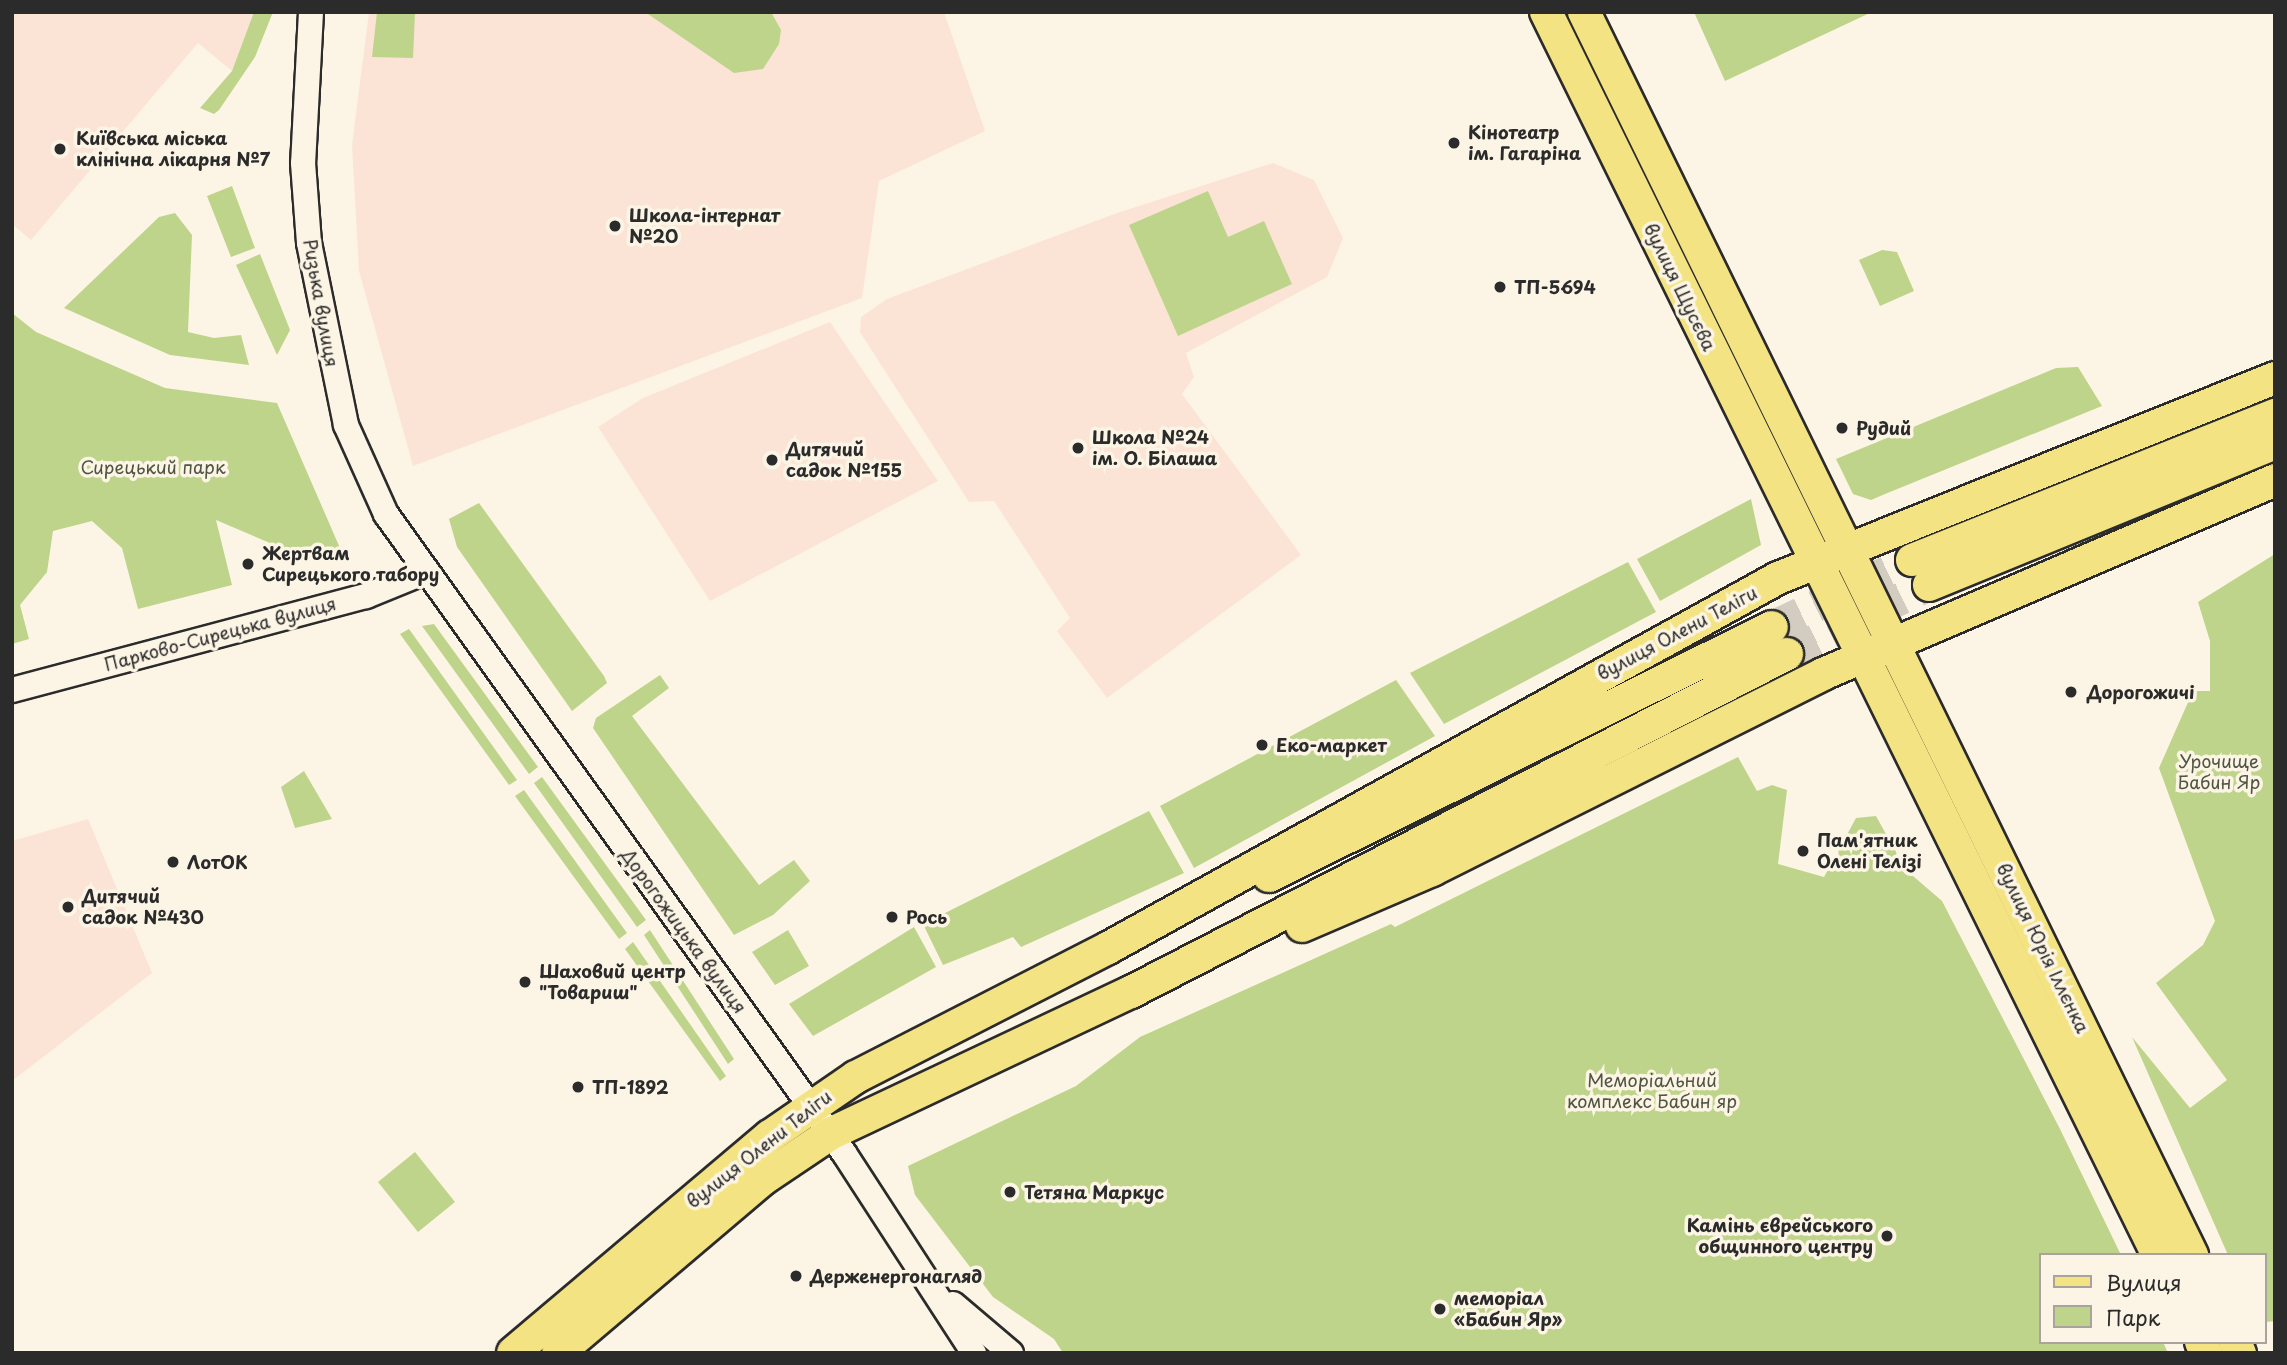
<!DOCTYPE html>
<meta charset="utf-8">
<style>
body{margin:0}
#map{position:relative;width:2287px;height:1365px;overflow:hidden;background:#fcf5e5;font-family:"Playpen Sans",sans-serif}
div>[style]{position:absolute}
.built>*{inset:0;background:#fbe4d6}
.green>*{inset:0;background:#bed48a}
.major-tunnel>*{height:32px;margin-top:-16px;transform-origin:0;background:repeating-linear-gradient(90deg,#d2cdc0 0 32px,transparent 0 48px)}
.roads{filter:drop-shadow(2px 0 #2b2b2b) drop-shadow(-2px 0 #2b2b2b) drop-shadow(0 2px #2b2b2b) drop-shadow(0 -2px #2b2b2b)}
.minor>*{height:24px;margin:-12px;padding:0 12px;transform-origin:12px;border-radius:12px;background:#fcf5e5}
.major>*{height:32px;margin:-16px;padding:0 16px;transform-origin:16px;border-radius:16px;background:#f4e382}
.dots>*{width:19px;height:19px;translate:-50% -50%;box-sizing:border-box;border:4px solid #fcf5e5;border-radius:50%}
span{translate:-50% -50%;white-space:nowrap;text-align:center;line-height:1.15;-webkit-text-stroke:7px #fcf5e5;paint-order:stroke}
.poi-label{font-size:18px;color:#2b2b2b;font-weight:700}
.left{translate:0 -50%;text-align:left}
.right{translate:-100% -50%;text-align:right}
.street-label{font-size:18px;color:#2b2b2b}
.park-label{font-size:18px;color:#505543}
.frame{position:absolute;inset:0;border:14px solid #2b2b2b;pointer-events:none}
.legend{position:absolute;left:2039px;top:1253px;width:228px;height:91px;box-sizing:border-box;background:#fcf5e5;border:2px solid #a8a49b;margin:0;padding:9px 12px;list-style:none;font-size:21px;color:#2b2b2b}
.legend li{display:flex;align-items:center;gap:14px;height:35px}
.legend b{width:35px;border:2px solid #a8a49b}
</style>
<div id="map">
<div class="built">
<i style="clip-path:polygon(12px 12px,254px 12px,232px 71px,198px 43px,31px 240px,12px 224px)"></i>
<i style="clip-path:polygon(369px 12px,944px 12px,985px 131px,879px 181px,862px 298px,413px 466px,359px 271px,352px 145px)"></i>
<i style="clip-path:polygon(1273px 163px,1314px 180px,1343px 238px,1327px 277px,1186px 353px,1194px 377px,1182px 394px,1301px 555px,1107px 698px,1057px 631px,1070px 618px,994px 501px,969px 502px,860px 332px,861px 317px,887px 299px,1117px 213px)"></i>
<i style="clip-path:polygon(830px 322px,938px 481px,710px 601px,598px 427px,643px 398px)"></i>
<i style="clip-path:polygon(88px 819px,152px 973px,12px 1081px,12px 841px)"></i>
</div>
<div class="green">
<i style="clip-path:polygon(254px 12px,273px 12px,255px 57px,219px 110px,214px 114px,200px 108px,232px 71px)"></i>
<i style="clip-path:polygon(377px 12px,415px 13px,413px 58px,372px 57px)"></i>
<i style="clip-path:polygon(645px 12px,771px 12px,781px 30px,779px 44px,763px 69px,734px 73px)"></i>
<i style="clip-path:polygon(1694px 12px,1872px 12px,1725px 81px)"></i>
<i style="clip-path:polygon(232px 186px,255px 248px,231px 257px,207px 196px)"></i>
<i style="clip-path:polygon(1208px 191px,1228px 237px,1264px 221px,1292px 284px,1178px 336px,1129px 225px)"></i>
<i style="clip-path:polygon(175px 213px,192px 235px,188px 332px,214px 338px,241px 335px,249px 365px,170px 355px,64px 308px,159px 217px)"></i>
<i style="clip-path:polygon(1882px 250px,1897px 252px,1914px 291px,1880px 306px,1859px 260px)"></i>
<i style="clip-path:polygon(260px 254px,290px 330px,277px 355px,236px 265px)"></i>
<i style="clip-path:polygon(12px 313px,36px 332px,165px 388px,277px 403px,343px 555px,317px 563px,216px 520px,232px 585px,138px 609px,122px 548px,92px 521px,53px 531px,47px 572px,20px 605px,29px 639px,12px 644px)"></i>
<i style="clip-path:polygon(2078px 367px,2102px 406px,1885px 494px,1871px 500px,1853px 494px,1836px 459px,2056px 368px)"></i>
<i style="clip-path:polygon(1751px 499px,1761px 545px,1660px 601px,1637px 559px)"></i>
<i style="clip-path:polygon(479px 503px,604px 676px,607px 683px,572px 711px,457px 547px,449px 519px)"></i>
<i style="clip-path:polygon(2275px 554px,2275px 1321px,2266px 1322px,2264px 1255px,2228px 1255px,2132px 1037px,2190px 1108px,2227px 1080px,2156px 983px,2203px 945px,2215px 921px,2159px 768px,2193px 691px,2210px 691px,2210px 641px,2198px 602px)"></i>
<i style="clip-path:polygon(1628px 562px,1656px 612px,1444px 724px,1410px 673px)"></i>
<i style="clip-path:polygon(434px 624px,538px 767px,529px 774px,422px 626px)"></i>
<i style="clip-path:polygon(409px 629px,517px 780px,509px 785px,400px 634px)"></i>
<i style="clip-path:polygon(660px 675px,669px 688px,632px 716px,759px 885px,794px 860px,810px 881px,773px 915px,734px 935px,593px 728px,596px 718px)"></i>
<i style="clip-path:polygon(1396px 680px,1435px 736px,1194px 868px,1160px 806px)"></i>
<i style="clip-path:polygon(1738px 757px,1757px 791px,1772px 785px,1787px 790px,1778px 864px,1824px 877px,1856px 818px,1876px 816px,1906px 870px,1942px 901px,2060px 1129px,2121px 1255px,2040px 1255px,2040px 1342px,2163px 1342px,2168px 1353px,1063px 1353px,1054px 1339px,993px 1297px,915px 1195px,908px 1166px,1076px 1086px,1140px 1037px,1391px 924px,1395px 927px)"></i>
<i style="clip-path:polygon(304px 771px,332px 819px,295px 828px,281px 787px)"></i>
<i style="clip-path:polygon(542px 777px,646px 920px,637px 927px,534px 783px)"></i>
<i style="clip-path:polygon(524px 790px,627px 933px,619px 939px,515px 796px)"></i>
<i style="clip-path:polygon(1149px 811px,1184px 873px,1021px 947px,1013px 937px,943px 965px,923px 924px)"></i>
<i style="clip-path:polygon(914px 927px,936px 967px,813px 1036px,789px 1004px)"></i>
<i style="clip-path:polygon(650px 930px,734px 1059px,728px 1064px,644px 935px)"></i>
<i style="clip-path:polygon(788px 930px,809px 966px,775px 985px,752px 952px)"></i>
<i style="clip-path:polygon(633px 942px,726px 1076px,720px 1081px,625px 949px)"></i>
<i style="clip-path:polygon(415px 1152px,455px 1202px,418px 1232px,378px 1182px)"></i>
</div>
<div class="major-tunnel">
<i style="left:1772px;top:627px;width:155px;rotate:-25.6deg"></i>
<i style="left:1787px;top:654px;width:158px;rotate:-25.9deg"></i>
</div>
<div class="roads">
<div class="minor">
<i style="left:311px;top:12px;width:151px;rotate:93deg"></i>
<i style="left:303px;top:163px;width:80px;rotate:85.7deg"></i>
<i style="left:309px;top:243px;width:186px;rotate:78.5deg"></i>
<i style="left:346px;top:425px;width:98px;rotate:65.8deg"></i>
<i style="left:386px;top:514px;width:786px;rotate:54.37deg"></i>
<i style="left:844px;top:1153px;width:239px;rotate:57deg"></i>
<i style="left:12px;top:690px;width:366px;rotate:-14.9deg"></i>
<i style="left:366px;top:596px;width:64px;rotate:-22.1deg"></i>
<i style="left:953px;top:1304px;width:76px;rotate:40.2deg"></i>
</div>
<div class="major">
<i style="left:1546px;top:12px;width:1385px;rotate:63.79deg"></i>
<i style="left:1584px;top:12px;width:1384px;rotate:63.93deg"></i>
<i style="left:1912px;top:560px;width:391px;rotate:-21.8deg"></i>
<i style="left:1929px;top:585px;width:374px;rotate:-22.3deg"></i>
<i style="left:1269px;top:876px;width:561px;rotate:-26.34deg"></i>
<i style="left:1302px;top:926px;width:142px;rotate:-23.3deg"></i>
<i style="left:1432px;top:870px;width:437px;rotate:-26.6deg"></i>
<i style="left:1823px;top:674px;width:492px;rotate:-23.2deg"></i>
<i style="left:2201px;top:1342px;width:12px;rotate:66deg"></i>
<i style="left:2235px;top:1342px;width:12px;rotate:66deg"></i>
<i style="left:513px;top:1353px;width:336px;rotate:-40.2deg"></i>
<i style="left:770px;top:1136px;width:104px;rotate:-34.5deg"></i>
<i style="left:856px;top:1077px;width:283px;rotate:-27.1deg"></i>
<i style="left:1108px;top:948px;width:765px;rotate:-28.91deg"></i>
<i style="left:1778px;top:578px;width:536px;rotate:-21.92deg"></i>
<i style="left:558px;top:1353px;width:269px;rotate:-40.3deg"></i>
<i style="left:763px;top:1179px;width:81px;rotate:-33.9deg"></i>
<i style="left:830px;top:1134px;width:333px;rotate:-25.3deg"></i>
<i style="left:1131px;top:992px;width:738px;rotate:-27.26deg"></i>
</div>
</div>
<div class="dots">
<i style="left:1454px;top:143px;background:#2b2b2b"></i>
<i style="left:60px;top:149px;background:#2b2b2b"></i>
<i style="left:615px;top:226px;background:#2b2b2b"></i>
<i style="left:1500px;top:287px;background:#2b2b2b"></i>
<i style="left:1842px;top:428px;background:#2b2b2b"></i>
<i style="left:1078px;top:448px;background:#2b2b2b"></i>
<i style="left:772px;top:460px;background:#2b2b2b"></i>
<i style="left:248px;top:564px;background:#2b2b2b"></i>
<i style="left:2071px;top:692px;background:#2b2b2b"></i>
<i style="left:1262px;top:745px;background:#2b2b2b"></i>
<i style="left:1803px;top:851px;background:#2b2b2b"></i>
<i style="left:173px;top:862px;background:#2b2b2b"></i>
<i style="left:68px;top:907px;background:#2b2b2b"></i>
<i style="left:892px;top:917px;background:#2b2b2b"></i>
<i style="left:525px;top:982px;background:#2b2b2b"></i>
<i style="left:578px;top:1087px;background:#2b2b2b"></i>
<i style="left:1010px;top:1192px;background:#2b2b2b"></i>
<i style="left:1887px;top:1236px;background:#2b2b2b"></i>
<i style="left:796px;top:1276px;background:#2b2b2b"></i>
<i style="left:1440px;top:1309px;background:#2b2b2b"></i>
</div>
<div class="poi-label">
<span class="left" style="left:1468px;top:143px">Кінотеатр<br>ім. Гагаріна</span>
<span class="left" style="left:76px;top:149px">Київська міська<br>клінічна лікарня №7</span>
<span class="left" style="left:629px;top:226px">Школа-інтернат<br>№20</span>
<span class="left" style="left:1514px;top:287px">ТП-5694</span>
<span class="left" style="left:1856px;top:428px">Рудий</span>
<span class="left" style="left:1092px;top:448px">Школа №24<br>ім. О. Білаша</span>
<span class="left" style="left:786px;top:460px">Дитячий<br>садок №155</span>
<span class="left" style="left:262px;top:564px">Жертвам<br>Сирецького табору</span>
<span class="left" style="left:2087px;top:692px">Дорогожичі</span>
<span class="left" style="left:1276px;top:745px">Еко-маркет</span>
<span class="left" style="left:1817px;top:851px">Пам'ятник<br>Олені Телізі</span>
<span class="left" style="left:187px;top:862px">ЛотОК</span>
<span class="left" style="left:82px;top:907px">Дитячий<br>садок №430</span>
<span class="left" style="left:906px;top:917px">Рось</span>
<span class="left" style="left:539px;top:982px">Шаховий центр<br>"Товариш"</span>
<span class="left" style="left:592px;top:1087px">ТП-1892</span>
<span class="left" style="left:1024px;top:1192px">Тетяна Маркус</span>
<span class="right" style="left:1873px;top:1236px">Камінь єврейського<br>общинного центру</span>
<span class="left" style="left:810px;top:1276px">Держенергонагляд</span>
<span class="left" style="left:1454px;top:1309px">меморіал<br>«Бабин Яр»</span>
</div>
<div class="street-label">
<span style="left:1680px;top:287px;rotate:64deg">вулиця Щусєва</span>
<span style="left:321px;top:303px;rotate:80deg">Ризька вулиця</span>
<span style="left:1677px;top:633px;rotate:-28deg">вулиця Олени Теліги</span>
<span style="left:220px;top:634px;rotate:-15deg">Парково-Сирецька вулиця</span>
<span style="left:684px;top:931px;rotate:54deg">Дорогожицька вулиця</span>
<span style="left:2043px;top:948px;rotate:64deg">вулиця Юрія Іллєнка</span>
<span style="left:759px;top:1149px;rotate:-38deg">вулиця Олени Теліги</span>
</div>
<div class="park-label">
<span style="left:153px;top:467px">Сирецький парк</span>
<span style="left:2219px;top:772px">Урочище<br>Бабин Яр</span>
<span style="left:1652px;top:1091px">Меморіальний<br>комплекс Бабин яр</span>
</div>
<div class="frame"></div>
<ul class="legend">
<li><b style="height:9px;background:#f4e382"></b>Вулиця</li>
<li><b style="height:19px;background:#bed48a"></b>Парк</li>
</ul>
</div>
